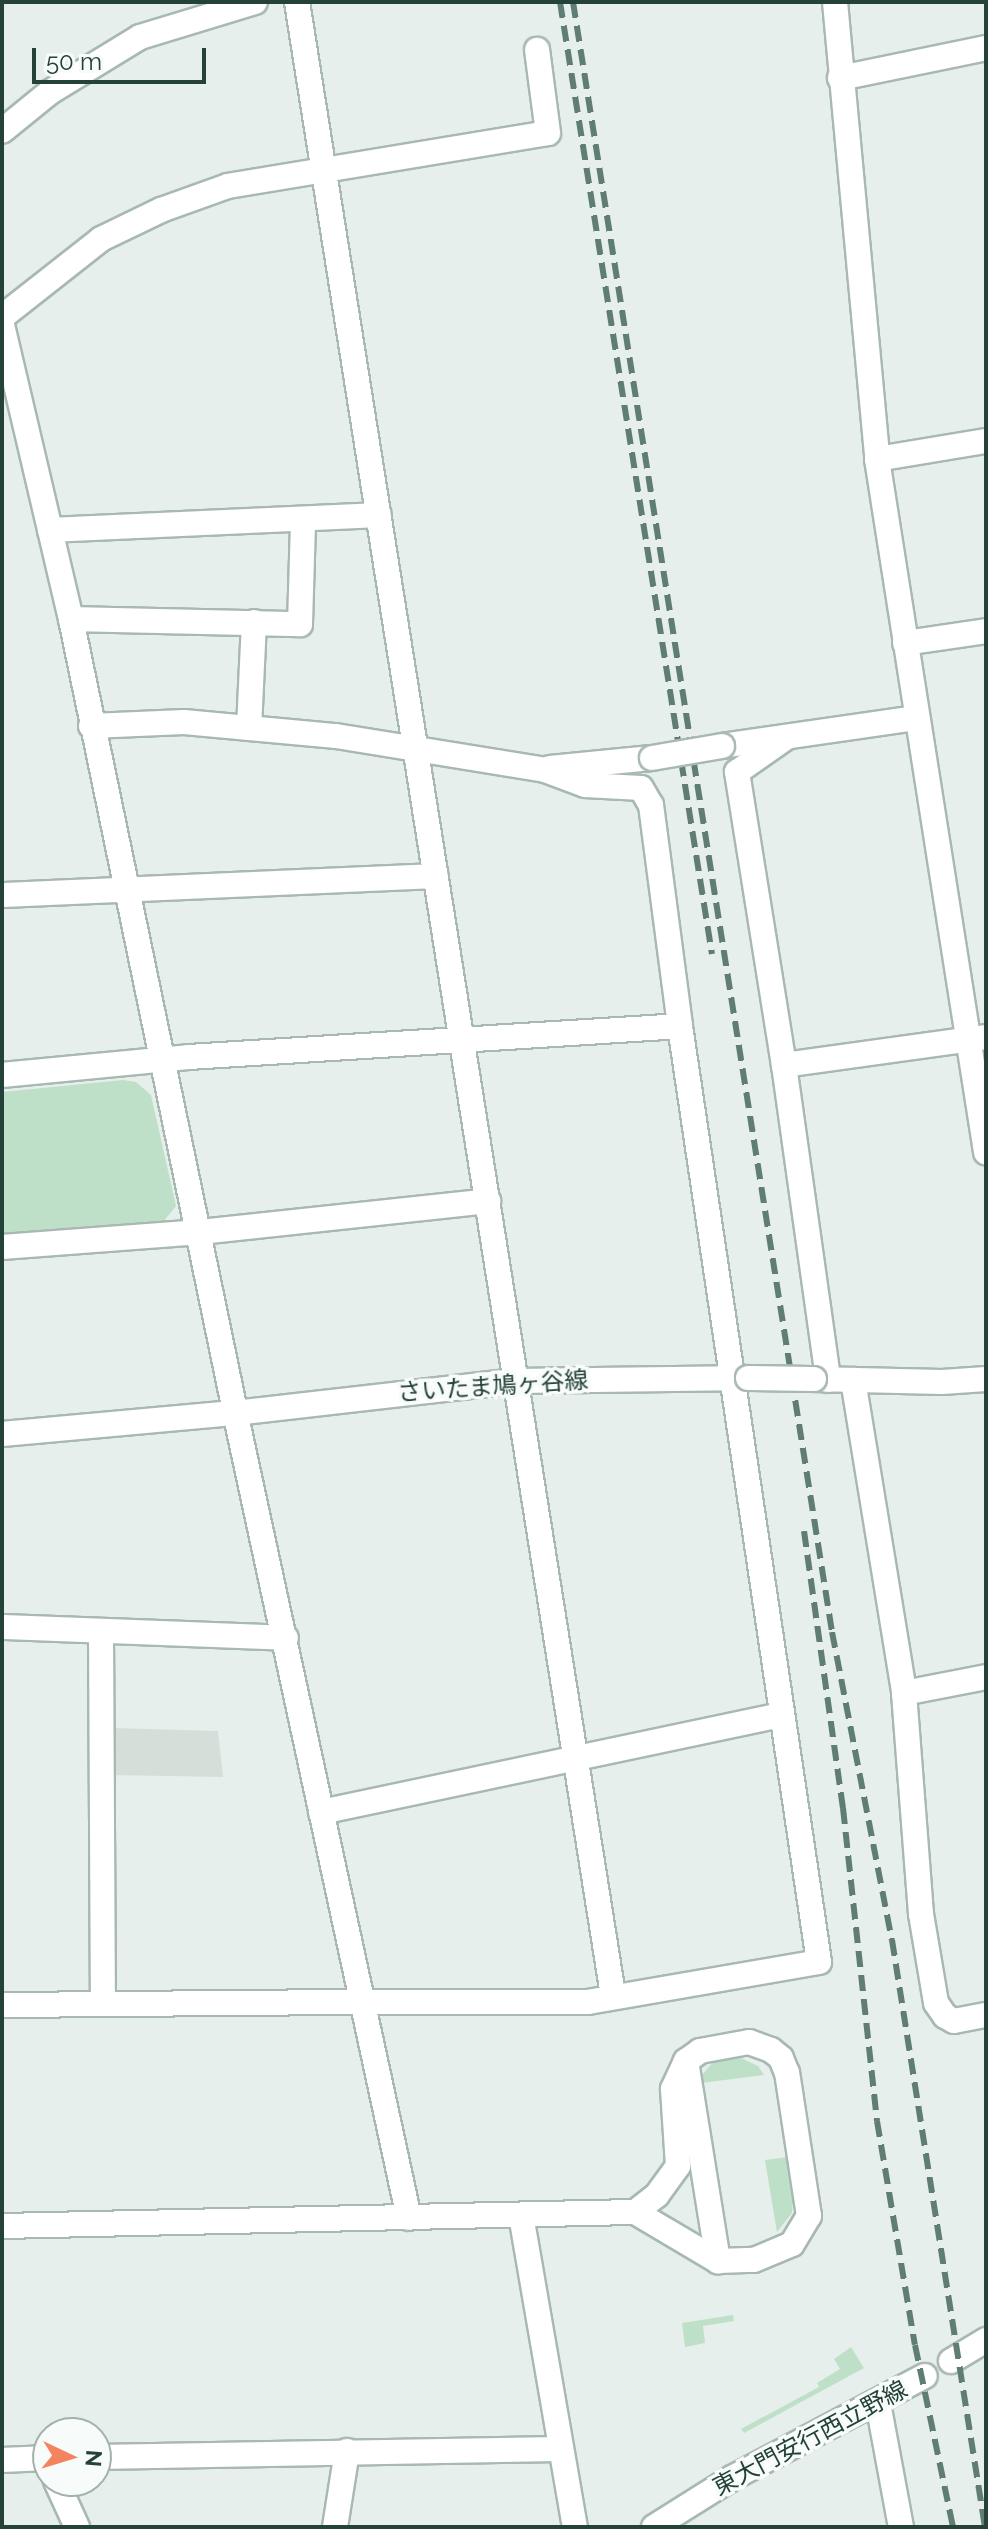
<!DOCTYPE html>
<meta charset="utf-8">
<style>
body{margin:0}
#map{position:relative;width:988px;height:2529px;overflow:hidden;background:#e6efeb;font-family:Raleway,"Noto Sans JP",sans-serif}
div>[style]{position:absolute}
.built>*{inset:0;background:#d4dfda}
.green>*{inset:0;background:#bfe0c8}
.roads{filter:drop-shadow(2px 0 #a8b8b2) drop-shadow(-2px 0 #a8b8b2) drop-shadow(0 2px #a8b8b2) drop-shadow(0 -2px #a8b8b2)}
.minor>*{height:24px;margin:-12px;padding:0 12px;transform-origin:12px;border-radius:12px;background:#fff}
.tertiary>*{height:24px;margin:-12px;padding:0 12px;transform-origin:12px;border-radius:12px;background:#fff}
.secondary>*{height:24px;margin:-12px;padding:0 12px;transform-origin:12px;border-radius:12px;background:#fff}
.rail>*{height:6px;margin-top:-3px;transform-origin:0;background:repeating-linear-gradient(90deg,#5f7d75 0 16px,transparent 0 24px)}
.bridges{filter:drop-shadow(2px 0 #a8b8b2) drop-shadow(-2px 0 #a8b8b2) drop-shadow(0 2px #a8b8b2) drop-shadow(0 -2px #a8b8b2)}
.minor-bridge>*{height:24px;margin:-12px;padding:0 12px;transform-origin:12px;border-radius:12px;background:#fff}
.secondary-bridge>*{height:24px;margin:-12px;padding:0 12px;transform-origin:12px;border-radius:12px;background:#fff}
span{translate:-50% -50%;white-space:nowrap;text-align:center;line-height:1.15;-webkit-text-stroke:7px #f7fbf9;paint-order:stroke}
.street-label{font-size:24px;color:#24423a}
.frame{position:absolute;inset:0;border:4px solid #24423a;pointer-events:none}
.north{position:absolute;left:32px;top:2417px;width:80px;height:80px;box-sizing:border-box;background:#f7fbf9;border:2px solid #a3b1ad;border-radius:50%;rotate:94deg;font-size:22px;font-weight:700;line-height:32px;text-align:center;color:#24423a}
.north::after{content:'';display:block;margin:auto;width:28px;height:36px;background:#f4845f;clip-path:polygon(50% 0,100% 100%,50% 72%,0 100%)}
.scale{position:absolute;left:32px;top:48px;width:174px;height:36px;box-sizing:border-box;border:4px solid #24423a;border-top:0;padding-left:10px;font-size:24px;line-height:28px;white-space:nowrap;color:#24423a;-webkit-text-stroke:6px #f7fbf9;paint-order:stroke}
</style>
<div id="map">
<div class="built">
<i style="clip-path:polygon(112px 1728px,218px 1731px,223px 1777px,111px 1775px)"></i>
</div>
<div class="green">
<i style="clip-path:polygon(123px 1080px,136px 1082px,151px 1095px,176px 1206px,163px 1222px,2px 1238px,2px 1092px)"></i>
<i style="clip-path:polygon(741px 2058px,758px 2066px,764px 2075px,701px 2083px,702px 2075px,713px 2062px)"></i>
<i style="clip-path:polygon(788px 2157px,794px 2190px,792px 2213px,777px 2232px,765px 2160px)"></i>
<i style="clip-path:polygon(733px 2315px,734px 2321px,703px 2326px,705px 2343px,685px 2347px,682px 2323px)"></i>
<i style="clip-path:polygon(851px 2347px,864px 2368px,744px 2433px,741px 2429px,819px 2387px,817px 2383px,840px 2369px,834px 2359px)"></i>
</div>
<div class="roads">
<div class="minor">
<i style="left:297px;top:2px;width:2017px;rotate:80.99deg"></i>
<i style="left:835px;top:2px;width:459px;rotate:84.7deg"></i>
<i style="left:877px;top:459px;width:702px;rotate:81.06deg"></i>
<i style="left:840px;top:78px;width:149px;rotate:-11.6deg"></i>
<i style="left:2px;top:131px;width:62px;rotate:-39.1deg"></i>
<i style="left:50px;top:92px;width:105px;rotate:-31.4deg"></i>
<i style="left:140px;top:37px;width:120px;rotate:-16.9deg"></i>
<i style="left:2px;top:317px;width:126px;rotate:-38.2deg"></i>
<i style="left:101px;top:239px;width:67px;rotate:-25.8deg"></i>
<i style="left:161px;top:210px;width:71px;rotate:-19.7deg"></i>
<i style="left:228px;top:186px;width:324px;rotate:-9.4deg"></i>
<i style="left:548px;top:133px;width:84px;rotate:-97.5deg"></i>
<i style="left:877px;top:459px;width:110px;rotate:-9.4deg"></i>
<i style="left:50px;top:530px;width:329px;rotate:-2.6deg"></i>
<i style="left:71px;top:619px;width:229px;rotate:1.3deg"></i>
<i style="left:300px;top:624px;width:103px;rotate:-88.3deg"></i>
<i style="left:905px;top:643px;width:82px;rotate:-8.4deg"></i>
<i style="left:91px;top:726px;width:93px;rotate:-2.5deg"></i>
<i style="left:184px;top:722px;width:153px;rotate:5.3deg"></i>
<i style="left:336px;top:736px;width:212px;rotate:9.2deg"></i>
<i style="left:545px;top:770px;width:43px;rotate:20.6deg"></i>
<i style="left:585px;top:785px;width:56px;rotate:3.1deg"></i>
<i style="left:641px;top:788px;width:20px;rotate:60deg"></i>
<i style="left:651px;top:805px;width:223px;rotate:82.5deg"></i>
<i style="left:680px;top:1026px;width:946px;rotate:81.55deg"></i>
<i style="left:819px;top:1962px;width:234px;rotate:170.2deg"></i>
<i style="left:588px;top:2002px;width:226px;rotate:180deg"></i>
<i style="left:249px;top:728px;width:106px;rotate:-87.3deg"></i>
<i style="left:787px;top:737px;width:61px;rotate:145deg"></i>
<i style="left:737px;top:772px;width:297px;rotate:80.9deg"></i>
<i style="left:784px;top:1065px;width:318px;rotate:82deg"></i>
<i style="left:722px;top:746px;width:197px;rotate:-8.2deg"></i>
<i style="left:550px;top:768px;width:102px;rotate:-5.6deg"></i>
<i style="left:2px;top:895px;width:434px;rotate:-2.5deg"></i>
<i style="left:784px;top:1065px;width:204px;rotate:-7.9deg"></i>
<i style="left:2px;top:1075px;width:188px;rotate:-5.5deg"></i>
<i style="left:189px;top:1057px;width:492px;rotate:-3.6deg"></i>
<i style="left:2px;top:1247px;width:199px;rotate:-4.3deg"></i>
<i style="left:200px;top:1232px;width:290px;rotate:-6.1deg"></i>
<i style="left:853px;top:1380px;width:317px;rotate:80.7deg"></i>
<i style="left:904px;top:1693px;width:222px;rotate:85.6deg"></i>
<i style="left:921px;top:1914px;width:90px;rotate:80.4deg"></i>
<i style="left:936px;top:2003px;width:16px;rotate:55deg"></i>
<i style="left:945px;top:2016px;width:10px;rotate:29deg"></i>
<i style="left:954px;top:2021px;width:33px;rotate:-11deg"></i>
<i style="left:2px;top:1627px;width:284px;rotate:2.2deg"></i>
<i style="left:101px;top:1632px;width:372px;rotate:89.7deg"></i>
<i style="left:904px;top:1693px;width:84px;rotate:-11deg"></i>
<i style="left:321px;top:1812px;width:470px;rotate:-11.9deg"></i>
<i style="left:686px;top:2061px;width:203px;rotate:80.9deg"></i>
<i style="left:878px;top:2403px;width:126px;rotate:79.5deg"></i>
<i style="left:96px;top:2457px;width:464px;rotate:-1deg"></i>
<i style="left:2px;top:2460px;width:46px;rotate:-2.5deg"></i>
<i style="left:56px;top:2481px;width:51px;rotate:65.5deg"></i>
<i style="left:335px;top:2527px;width:77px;rotate:-81deg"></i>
</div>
<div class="tertiary">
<i style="left:2px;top:325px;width:302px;rotate:76.8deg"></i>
<i style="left:71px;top:619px;width:833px;rotate:78.3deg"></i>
<i style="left:240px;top:1435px;width:801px;rotate:77.82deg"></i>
<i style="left:2px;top:2005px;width:360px;rotate:-0.5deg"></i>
<i style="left:521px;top:2215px;width:317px;rotate:80.2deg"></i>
<i style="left:2px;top:2226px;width:633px;rotate:-1.27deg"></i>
<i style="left:635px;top:2212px;width:96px;rotate:30.6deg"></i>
<i style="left:718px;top:2261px;width:36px;rotate:-2deg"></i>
<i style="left:754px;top:2260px;width:41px;rotate:-22.8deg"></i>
<i style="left:792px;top:2244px;width:33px;rotate:-59deg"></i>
<i style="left:809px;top:2216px;width:145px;rotate:-98.7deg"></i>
<i style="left:787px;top:2073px;width:16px;rotate:-112deg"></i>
<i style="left:781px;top:2058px;width:13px;rotate:-141deg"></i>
<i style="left:771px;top:2050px;width:23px;rotate:-160deg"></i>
<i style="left:749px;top:2042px;width:50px;rotate:169.6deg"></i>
<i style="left:700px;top:2051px;width:17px;rotate:144deg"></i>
<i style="left:686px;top:2061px;width:31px;rotate:115deg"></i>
<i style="left:673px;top:2089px;width:77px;rotate:86.3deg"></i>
<i style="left:678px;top:2166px;width:36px;rotate:126deg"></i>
<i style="left:657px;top:2195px;width:28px;rotate:142deg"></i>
</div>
<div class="secondary">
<i style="left:814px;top:1379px;width:128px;rotate:1.3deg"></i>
<i style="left:942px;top:1382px;width:44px;rotate:-3.9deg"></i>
<i style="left:2px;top:1434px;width:234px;rotate:-5.2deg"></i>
<i style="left:235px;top:1413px;width:281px;rotate:-6.5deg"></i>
<i style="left:514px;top:1381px;width:234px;rotate:-0.7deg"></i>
<i style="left:951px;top:2361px;width:41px;rotate:-31deg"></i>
<i style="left:654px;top:2527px;width:92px;rotate:-32.1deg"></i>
<i style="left:732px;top:2478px;width:218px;rotate:-27.9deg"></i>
</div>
</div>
<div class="rail">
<i style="left:560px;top:2px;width:964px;rotate:80.93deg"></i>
<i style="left:573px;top:2px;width:1650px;rotate:80.97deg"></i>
<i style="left:832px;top:1632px;width:314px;rotate:79deg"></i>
<i style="left:892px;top:1940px;width:594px;rotate:81deg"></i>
<i style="left:804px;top:1531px;width:280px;rotate:82deg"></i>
<i style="left:843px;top:1808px;width:315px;rotate:83.8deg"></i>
<i style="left:877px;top:2121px;width:227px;rotate:80.4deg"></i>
<i style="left:915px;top:2345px;width:186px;rotate:78.2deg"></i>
</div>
<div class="bridges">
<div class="minor-bridge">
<i style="left:652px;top:758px;width:71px;rotate:-9.7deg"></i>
</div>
<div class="secondary-bridge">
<i style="left:748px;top:1378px;width:66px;rotate:0.9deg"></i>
</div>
</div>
<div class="street-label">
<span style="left:493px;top:1386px;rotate:-4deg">さいたま鳩ヶ谷線</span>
<span style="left:810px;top:2438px;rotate:-28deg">東大門安行西立野線</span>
</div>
<div class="frame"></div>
<div class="north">N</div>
<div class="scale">50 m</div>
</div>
